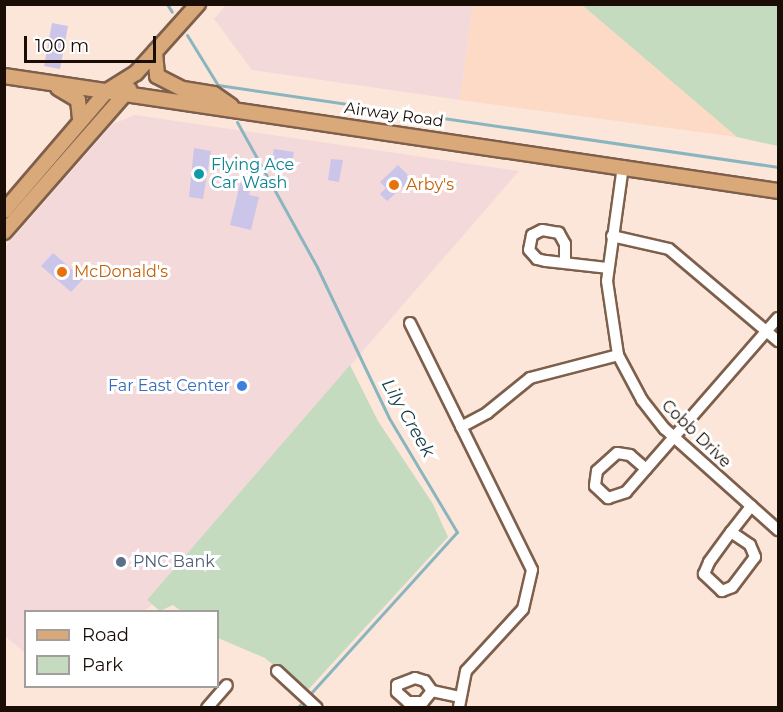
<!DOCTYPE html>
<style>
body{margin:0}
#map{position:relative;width:783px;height:712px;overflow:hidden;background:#fce6d9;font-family:Montserrat,sans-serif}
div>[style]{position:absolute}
.commercial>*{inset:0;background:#f4d9db}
.built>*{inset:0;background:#fddac5}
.green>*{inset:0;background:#c4dbbf}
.stream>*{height:3px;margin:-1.5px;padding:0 1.5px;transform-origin:1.5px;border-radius:1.5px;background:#8ab5bf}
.building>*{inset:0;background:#cbc5e9}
.roads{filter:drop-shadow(2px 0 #7e5f4c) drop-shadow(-2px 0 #7e5f4c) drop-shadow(0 2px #7e5f4c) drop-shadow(0 -2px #7e5f4c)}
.minor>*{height:10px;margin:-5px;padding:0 5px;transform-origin:5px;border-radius:5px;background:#fff}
.major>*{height:14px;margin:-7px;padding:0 7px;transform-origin:7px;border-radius:7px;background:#d9a979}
.dots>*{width:16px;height:16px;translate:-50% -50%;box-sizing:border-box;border:3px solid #fff;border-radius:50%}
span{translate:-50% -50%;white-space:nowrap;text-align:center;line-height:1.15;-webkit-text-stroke:6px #fff;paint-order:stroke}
.street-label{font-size:16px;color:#190d06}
.culture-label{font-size:16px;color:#0d838f}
.left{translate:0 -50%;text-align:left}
.food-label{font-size:16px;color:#c56008}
.shop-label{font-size:16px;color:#366cbe}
.right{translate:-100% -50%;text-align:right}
.service-label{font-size:16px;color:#4e5e75}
.water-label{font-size:18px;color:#123b44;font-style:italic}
.frame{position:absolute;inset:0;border:6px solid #190d06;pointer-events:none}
.legend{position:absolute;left:24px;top:610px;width:195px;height:78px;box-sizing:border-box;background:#fff;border:2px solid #a39e9b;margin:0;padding:8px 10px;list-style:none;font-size:18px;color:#190d06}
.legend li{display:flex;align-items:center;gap:12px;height:30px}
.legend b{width:30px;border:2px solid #a39e9b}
.scale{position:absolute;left:24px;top:36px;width:132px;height:27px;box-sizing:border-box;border:3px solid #190d06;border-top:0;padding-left:8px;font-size:18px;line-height:21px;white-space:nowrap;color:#190d06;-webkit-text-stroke:4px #fff;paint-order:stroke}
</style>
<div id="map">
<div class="commercial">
<i style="clip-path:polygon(226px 5px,473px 5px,460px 100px,252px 70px,214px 19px)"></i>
<i style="clip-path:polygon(135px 115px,519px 171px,147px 600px,152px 605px,144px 611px,26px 612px,25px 653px,5px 636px,5px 247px,113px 124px)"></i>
</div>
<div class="built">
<i style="clip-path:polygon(473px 5px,582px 5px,737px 137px,460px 100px)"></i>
</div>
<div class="green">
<i style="clip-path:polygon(582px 5px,778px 5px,778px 146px,737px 137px)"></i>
<i style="clip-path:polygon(350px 365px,378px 421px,433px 504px,448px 537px,306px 692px,265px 658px,218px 638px,218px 612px,181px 611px,173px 605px,160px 611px,147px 600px)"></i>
</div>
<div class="stream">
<i style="left:167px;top:4px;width:9px;rotate:58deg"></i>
<i style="left:187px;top:35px;width:67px;rotate:58.4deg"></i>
<i style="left:218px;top:85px;width:566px;rotate:8.33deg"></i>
<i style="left:237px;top:122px;width:166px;rotate:61.1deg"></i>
<i style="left:317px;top:267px;width:167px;rotate:64.5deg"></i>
<i style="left:389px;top:418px;width:133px;rotate:59.2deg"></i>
<i style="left:457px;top:532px;width:219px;rotate:132.2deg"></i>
<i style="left:297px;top:708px;width:4px;rotate:-45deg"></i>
</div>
<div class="building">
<i style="clip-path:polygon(52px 23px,68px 26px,60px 69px,44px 66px)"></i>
<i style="clip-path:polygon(194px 148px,211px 151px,203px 199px,189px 197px)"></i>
<i style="clip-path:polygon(274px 149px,294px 152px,291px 168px,271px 165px)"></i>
<i style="clip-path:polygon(331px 159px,343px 160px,339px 182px,328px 180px)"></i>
<i style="clip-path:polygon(398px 165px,412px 179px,387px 201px,380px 194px,386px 188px,380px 182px)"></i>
<i style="clip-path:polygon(242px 176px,253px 179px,249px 195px,259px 197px,251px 230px,230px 225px)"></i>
<i style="clip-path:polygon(53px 253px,83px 279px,71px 292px,41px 266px)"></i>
</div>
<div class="roads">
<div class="minor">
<i style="left:623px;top:166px;width:116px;rotate:97.9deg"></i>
<i style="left:607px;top:281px;width:75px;rotate:81.5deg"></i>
<i style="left:618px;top:355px;width:51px;rotate:61.9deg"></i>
<i style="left:642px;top:400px;width:37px;rotate:52deg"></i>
<i style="left:665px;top:429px;width:152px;rotate:41.8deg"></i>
<i style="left:612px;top:236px;width:58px;rotate:12.8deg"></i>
<i style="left:669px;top:249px;width:143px;rotate:40.2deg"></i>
<i style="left:565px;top:263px;width:19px;rotate:-90deg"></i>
<i style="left:565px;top:244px;width:13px;rotate:-119deg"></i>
<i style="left:559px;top:233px;width:17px;rotate:-170deg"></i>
<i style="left:542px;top:230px;width:11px;rotate:153deg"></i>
<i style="left:532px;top:235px;width:15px;rotate:101deg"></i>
<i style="left:529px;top:250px;width:12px;rotate:48deg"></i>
<i style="left:537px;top:259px;width:9px;rotate:13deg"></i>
<i style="left:546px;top:261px;width:61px;rotate:6.5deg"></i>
<i style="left:410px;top:323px;width:275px;rotate:63.7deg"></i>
<i style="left:532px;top:570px;width:40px;rotate:103deg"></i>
<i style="left:523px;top:609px;width:84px;rotate:132.6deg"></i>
<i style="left:466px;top:671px;width:38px;rotate:101deg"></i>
<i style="left:461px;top:427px;width:30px;rotate:-28deg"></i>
<i style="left:487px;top:413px;width:55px;rotate:-39.1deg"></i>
<i style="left:530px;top:378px;width:91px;rotate:-14.6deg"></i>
<i style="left:646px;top:469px;width:21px;rotate:-139deg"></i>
<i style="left:630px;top:455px;width:13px;rotate:-171deg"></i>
<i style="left:617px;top:453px;width:27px;rotate:138deg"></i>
<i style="left:597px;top:471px;width:15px;rotate:98deg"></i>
<i style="left:595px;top:486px;width:18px;rotate:43deg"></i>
<i style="left:608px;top:498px;width:19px;rotate:-18deg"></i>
<i style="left:626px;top:492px;width:231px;rotate:-48.9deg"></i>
<i style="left:731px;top:532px;width:23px;rotate:34deg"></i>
<i style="left:750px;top:545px;width:13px;rotate:67deg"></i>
<i style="left:755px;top:557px;width:38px;rotate:127deg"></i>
<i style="left:732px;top:587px;width:11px;rotate:158deg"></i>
<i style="left:722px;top:591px;width:25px;rotate:-137deg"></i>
<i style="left:704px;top:574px;width:13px;rotate:-67deg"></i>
<i style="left:709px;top:562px;width:37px;rotate:-54deg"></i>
<i style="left:731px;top:532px;width:33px;rotate:-52deg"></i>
<i style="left:277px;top:671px;width:54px;rotate:42.8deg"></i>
<i style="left:432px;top:691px;width:14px;rotate:129deg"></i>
<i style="left:423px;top:702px;width:15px;rotate:180deg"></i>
<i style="left:408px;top:702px;width:15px;rotate:-138deg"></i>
<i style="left:397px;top:692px;width:7px;rotate:-90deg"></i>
<i style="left:397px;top:685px;width:19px;rotate:-21deg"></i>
<i style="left:415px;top:678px;width:10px;rotate:17deg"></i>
<i style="left:425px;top:681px;width:12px;rotate:55deg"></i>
<i style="left:432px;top:691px;width:29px;rotate:12deg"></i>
<i style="left:207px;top:708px;width:30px;rotate:-49deg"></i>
</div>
<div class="major">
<i style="left:155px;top:52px;width:24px;rotate:85deg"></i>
<i style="left:157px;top:76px;width:29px;rotate:27deg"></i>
<i style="left:183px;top:89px;width:31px;rotate:9deg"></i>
<i style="left:214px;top:94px;width:21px;rotate:35deg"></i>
<i style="left:4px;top:76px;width:782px;rotate:8.45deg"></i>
<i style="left:58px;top:88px;width:23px;rotate:31deg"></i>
<i style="left:78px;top:100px;width:20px;rotate:84deg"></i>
<i style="left:4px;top:211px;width:158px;rotate:-49.4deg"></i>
<i style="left:107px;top:91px;width:34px;rotate:-32deg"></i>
<i style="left:136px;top:73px;width:93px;rotate:-48.1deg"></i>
<i style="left:4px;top:232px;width:190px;rotate:-48.8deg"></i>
</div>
</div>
<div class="dots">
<i style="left:199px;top:174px;background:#0f9aa8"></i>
<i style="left:394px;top:185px;background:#e8710a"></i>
<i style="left:62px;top:272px;background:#e8710a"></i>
<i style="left:242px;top:386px;background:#3f7fe0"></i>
<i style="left:121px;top:562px;background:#5c6f8a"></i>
</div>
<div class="street-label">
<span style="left:394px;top:115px;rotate:8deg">Airway Road</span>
<span style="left:696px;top:434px;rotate:44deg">Cobb Drive</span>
</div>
<div class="culture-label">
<span class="left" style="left:211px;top:174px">Flying Ace<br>Car Wash</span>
</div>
<div class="food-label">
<span class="left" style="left:406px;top:185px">Arby's</span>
<span class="left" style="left:74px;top:272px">McDonald's</span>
</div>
<div class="shop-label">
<span class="right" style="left:230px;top:386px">Far East Center</span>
</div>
<div class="service-label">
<span class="left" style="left:133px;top:562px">PNC Bank</span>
</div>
<div class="water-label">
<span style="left:408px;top:418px;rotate:60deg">Lily Creek</span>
</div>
<div class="frame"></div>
<ul class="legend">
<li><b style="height:8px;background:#d9a979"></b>Road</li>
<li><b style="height:16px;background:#c4dbbf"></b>Park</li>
</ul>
<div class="scale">100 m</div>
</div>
